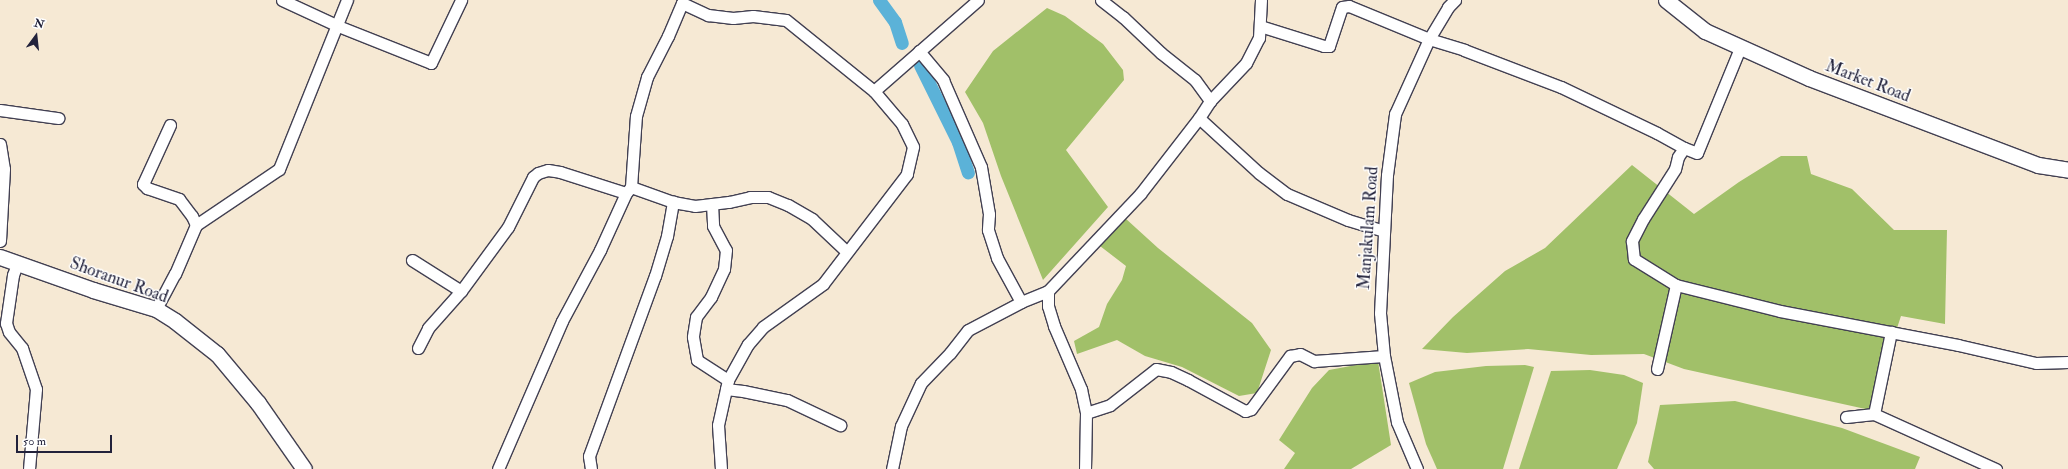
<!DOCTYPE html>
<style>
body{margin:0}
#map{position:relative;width:2068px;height:469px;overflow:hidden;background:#f6e9d4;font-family:"IM FELL Double Pica",serif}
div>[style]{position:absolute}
.green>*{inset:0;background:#a1c069}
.canal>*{height:13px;margin:-6.5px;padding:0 6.5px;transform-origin:6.5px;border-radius:6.5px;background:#5bb2d8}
.roads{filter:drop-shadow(1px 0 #424052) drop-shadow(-1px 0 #424052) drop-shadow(0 1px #424052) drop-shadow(0 -1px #424052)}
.street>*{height:11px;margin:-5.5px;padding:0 5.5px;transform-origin:5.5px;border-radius:5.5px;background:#fff}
.secondary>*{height:15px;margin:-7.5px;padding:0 7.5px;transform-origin:7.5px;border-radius:7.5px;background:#fff}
span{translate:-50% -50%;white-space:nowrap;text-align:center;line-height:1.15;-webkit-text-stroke:3px #fff;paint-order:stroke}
.street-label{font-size:17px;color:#22223b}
.north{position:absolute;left:16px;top:16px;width:40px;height:40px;-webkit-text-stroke:3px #fff;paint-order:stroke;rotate:15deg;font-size:11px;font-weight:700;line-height:16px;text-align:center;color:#22223b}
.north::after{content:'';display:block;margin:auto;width:14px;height:18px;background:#22223b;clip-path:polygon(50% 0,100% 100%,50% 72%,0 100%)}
.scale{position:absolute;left:16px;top:435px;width:96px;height:18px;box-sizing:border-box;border:2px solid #22223b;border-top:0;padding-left:5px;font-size:12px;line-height:14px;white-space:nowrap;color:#22223b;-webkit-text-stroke:3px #fff;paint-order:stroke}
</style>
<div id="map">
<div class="green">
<i style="clip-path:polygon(1047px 8px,1065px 16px,1103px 44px,1123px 70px,1124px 80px,1066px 150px,1108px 207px,1043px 280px,1001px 176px,983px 123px,965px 92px,993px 51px)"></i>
<i style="clip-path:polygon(1781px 156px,1807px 156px,1811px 174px,1852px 189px,1894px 230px,1947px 230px,1945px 324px,1901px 316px,1870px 410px,1684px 369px,1644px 354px,1591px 355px,1528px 349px,1467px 353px,1422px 349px,1453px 317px,1505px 271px,1545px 248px,1632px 165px,1694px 214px,1739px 182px)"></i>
<i style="clip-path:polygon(1125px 218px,1158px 248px,1252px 323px,1271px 350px,1257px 393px,1239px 396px,1182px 367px,1145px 356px,1117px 340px,1077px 354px,1074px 341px,1099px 327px,1107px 304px,1122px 280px,1126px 266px,1100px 246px)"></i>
<i style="clip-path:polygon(1378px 361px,1391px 445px,1351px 469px,1284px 469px,1295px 453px,1279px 440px,1312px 388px,1329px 370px)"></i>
<i style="clip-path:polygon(1525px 365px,1534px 367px,1503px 469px,1437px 469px,1426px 444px,1409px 383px,1435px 372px,1486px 366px)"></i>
<i style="clip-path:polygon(1590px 370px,1624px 375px,1643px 383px,1637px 423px,1617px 469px,1519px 469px,1551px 371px)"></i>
<i style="clip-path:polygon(1735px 401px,1842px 428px,1920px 457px,1915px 469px,1654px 469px,1648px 462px,1660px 405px)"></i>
</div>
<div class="canal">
<i style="left:879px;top:0;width:27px;rotate:54deg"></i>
<i style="left:895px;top:22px;width:22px;rotate:72deg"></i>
<i style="left:920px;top:65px;width:86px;rotate:63.7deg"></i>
<i style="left:958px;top:142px;width:32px;rotate:72deg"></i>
</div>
<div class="roads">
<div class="street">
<i style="left:282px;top:0;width:62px;rotate:24.9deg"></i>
<i style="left:338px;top:26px;width:100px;rotate:21.7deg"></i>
<i style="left:431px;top:63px;width:70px;rotate:-64.5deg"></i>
<i style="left:1101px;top:0;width:28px;rotate:38deg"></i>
<i style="left:1123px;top:17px;width:52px;rotate:43.5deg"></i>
<i style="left:1161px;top:53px;width:43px;rotate:38.5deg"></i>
<i style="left:1195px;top:80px;width:26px;rotate:54deg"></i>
<i style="left:1260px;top:26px;width:67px;rotate:17.4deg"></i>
<i style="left:1324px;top:46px;width:5px"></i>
<i style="left:1329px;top:46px;width:41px;rotate:-71.6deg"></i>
<i style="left:1342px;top:7px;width:7px;rotate:-8deg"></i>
<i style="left:1349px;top:6px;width:87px;rotate:22.4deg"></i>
<i style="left:1429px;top:39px;width:37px;rotate:17deg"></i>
<i style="left:1464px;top:50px;width:104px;rotate:20.9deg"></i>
<i style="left:1561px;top:87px;width:106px;rotate:25.6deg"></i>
<i style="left:1657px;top:133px;width:31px;rotate:29deg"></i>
<i style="left:1740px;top:48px;width:113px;rotate:112.3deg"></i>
<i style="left:1697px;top:153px;width:14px;rotate:-159deg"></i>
<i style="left:1684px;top:148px;width:11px;rotate:124deg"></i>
<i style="left:1678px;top:157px;width:12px;rotate:104deg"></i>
<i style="left:1675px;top:169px;width:59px;rotate:122.6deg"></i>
<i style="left:1643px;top:219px;width:25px;rotate:117deg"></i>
<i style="left:1632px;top:241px;width:18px;rotate:84deg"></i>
<i style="left:1634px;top:259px;width:49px;rotate:31.8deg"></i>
<i style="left:1676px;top:285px;width:107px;rotate:14deg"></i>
<i style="left:1780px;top:311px;width:181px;rotate:10.8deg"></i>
<i style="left:1958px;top:345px;width:80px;rotate:13deg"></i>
<i style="left:2036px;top:363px;width:32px;rotate:-2deg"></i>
<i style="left:919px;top:51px;width:38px;rotate:50deg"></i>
<i style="left:943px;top:80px;width:95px;rotate:66.4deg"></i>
<i style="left:981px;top:167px;width:48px;rotate:80.3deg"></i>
<i style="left:989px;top:214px;width:16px;rotate:94deg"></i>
<i style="left:988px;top:230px;width:29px;rotate:72deg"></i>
<i style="left:997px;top:258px;width:50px;rotate:61.4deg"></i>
<i style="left:874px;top:91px;width:138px;rotate:-41.2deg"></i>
<i style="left:0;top:110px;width:59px;rotate:7.9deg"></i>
<i style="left:1199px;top:118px;width:81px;rotate:42.5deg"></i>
<i style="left:1259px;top:173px;width:35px;rotate:37deg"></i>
<i style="left:1287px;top:194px;width:66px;rotate:23.1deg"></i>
<i style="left:1348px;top:220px;width:37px;rotate:17deg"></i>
<i style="left:170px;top:125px;width:65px;rotate:114.6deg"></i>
<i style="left:143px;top:184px;width:6px;rotate:45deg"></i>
<i style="left:147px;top:188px;width:34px;rotate:19deg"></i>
<i style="left:179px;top:199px;width:21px;rotate:53deg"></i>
<i style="left:192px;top:216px;width:10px;rotate:66deg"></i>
<i style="left:0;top:144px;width:25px;rotate:81deg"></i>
<i style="left:4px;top:169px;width:72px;rotate:93.2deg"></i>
<i style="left:631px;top:187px;width:45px;rotate:19.7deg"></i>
<i style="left:673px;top:202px;width:22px;rotate:10deg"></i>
<i style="left:695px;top:206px;width:34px;rotate:-7deg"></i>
<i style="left:729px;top:202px;width:22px;rotate:-13deg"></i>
<i style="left:750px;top:197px;width:18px"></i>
<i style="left:768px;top:197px;width:22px;rotate:22deg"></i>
<i style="left:788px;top:205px;width:28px;rotate:30deg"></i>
<i style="left:812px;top:219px;width:47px;rotate:43.3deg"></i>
<i style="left:712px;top:204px;width:22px;rotate:87deg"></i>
<i style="left:713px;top:226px;width:27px;rotate:62deg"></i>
<i style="left:726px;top:250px;width:19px;rotate:96deg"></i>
<i style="left:724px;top:269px;width:31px;rotate:115deg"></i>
<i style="left:711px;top:297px;width:25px;rotate:127deg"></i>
<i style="left:696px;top:317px;width:20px;rotate:99deg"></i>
<i style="left:693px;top:337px;width:23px;rotate:80deg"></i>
<i style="left:697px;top:360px;width:37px;rotate:33deg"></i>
<i style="left:412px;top:260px;width:58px;rotate:32.3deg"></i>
<i style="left:17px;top:264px;width:12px;rotate:110deg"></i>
<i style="left:13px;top:275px;width:49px;rotate:98.3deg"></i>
<i style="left:6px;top:323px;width:9px;rotate:72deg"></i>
<i style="left:9px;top:332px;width:21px;rotate:51deg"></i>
<i style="left:22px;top:348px;width:43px;rotate:71.1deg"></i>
<i style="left:36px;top:389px;width:80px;rotate:95deg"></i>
<i style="left:1048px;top:291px;width:134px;rotate:-46.5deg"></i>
<i style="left:1140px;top:194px;width:96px;rotate:-52.2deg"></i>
<i style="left:1199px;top:118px;width:20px;rotate:-57deg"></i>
<i style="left:1210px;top:101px;width:52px;rotate:-46.5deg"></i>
<i style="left:1246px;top:63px;width:28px;rotate:-63deg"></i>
<i style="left:1259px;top:38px;width:38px;rotate:-87deg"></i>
<i style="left:156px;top:309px;width:40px;rotate:-62deg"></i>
<i style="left:175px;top:274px;width:53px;rotate:-66.8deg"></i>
<i style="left:196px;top:225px;width:100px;rotate:-34deg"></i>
<i style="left:279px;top:169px;width:182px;rotate:-68.1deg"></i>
<i style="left:418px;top:348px;width:22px;rotate:-63deg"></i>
<i style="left:428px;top:328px;width:50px;rotate:-48.3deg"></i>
<i style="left:461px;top:291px;width:79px;rotate:-53.7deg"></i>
<i style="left:508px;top:227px;width:56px;rotate:-63.4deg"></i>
<i style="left:533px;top:177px;width:6px;rotate:-39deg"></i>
<i style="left:538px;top:173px;width:10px;rotate:-17deg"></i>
<i style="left:548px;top:170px;width:12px;rotate:9deg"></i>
<i style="left:560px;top:172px;width:69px;rotate:17.7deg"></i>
<i style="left:1657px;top:369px;width:86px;rotate:-77.3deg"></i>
<i style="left:726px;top:389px;width:17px;rotate:7deg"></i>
<i style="left:743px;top:391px;width:45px;rotate:11.6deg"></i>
<i style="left:787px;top:400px;width:59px;rotate:25.3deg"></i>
<i style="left:1086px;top:413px;width:25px;rotate:-18deg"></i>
<i style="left:1110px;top:405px;width:58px;rotate:-38deg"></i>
<i style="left:1156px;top:369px;width:15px;rotate:11deg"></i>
<i style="left:1171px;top:372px;width:19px;rotate:25deg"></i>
<i style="left:1188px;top:380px;width:65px;rotate:28.5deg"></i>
<i style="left:1245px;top:411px;width:6px;rotate:-18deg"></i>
<i style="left:1251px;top:409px;width:66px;rotate:-53.7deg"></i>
<i style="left:1290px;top:356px;width:10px;rotate:-11deg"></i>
<i style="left:1300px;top:354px;width:16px;rotate:27deg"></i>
<i style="left:1314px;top:361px;width:70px;rotate:-4.1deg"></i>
<i style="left:1874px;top:414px;width:84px;rotate:-78.3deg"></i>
<i style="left:1846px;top:417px;width:28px;rotate:-6deg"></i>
<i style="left:1874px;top:414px;width:134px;rotate:24.3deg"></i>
<i style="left:498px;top:469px;width:161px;rotate:-66.6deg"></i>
<i style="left:562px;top:321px;width:81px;rotate:-61.8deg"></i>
<i style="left:600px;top:250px;width:63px;rotate:-65.5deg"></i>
<i style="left:626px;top:193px;width:8px;rotate:-50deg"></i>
<i style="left:631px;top:187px;width:71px;rotate:-86deg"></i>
<i style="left:636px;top:116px;width:41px;rotate:-74.2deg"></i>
<i style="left:647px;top:77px;width:46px;rotate:-62.9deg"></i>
<i style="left:668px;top:36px;width:36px;rotate:-67deg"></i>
<i style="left:682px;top:3px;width:29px;rotate:25deg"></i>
<i style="left:708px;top:15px;width:25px;rotate:7deg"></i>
<i style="left:733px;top:18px;width:20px;rotate:-6deg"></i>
<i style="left:753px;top:16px;width:33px;rotate:7deg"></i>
<i style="left:786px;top:20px;width:113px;rotate:38.9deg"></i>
<i style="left:874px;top:91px;width:43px;rotate:49.7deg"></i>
<i style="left:902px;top:124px;width:25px;rotate:64deg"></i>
<i style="left:913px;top:147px;width:28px;rotate:103deg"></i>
<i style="left:907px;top:174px;width:138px;rotate:127.4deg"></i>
<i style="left:823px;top:284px;width:74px;rotate:144.4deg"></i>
<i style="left:763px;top:327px;width:23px;rotate:131deg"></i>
<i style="left:748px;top:344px;width:41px;rotate:119.1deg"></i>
<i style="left:728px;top:380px;width:46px;rotate:102.5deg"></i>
<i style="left:718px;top:425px;width:44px;rotate:86.1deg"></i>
<i style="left:591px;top:469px;width:13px;rotate:-99deg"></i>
<i style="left:589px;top:456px;width:192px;rotate:-69.9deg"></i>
<i style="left:655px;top:276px;width:42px;rotate:-73.3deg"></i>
<i style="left:667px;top:236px;width:35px;rotate:-80deg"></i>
<i style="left:892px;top:469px;width:44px;rotate:-78.2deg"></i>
<i style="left:901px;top:426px;width:47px;rotate:-65.1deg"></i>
<i style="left:921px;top:383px;width:42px;rotate:-46deg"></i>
<i style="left:950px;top:353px;width:29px;rotate:-52deg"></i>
<i style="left:968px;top:330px;width:60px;rotate:-27.8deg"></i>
<i style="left:1021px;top:302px;width:29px;rotate:-22deg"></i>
<i style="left:1048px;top:291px;width:15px;rotate:90deg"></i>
<i style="left:1048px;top:306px;width:21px;rotate:73deg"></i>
<i style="left:1054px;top:326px;width:69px;rotate:66.8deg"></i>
<i style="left:1081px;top:389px;width:25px;rotate:78deg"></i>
<i style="left:1086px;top:413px;width:56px;rotate:91deg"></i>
<i style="left:1417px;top:469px;width:51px;rotate:-113.1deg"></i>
<i style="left:1397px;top:422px;width:67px;rotate:-101.1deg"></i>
<i style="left:1384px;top:356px;width:43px;rotate:-95.3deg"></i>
<i style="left:1380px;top:313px;width:138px;rotate:-87.1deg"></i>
<i style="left:1387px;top:175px;width:62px;rotate:-82.5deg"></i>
<i style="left:1395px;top:114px;width:82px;rotate:-65.6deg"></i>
<i style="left:1429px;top:39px;width:37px;rotate:-59deg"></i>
<i style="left:1448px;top:7px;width:10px;rotate:-45deg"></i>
</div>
<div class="secondary">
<i style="left:1666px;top:0;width:50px;rotate:38.5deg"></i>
<i style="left:1705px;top:31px;width:114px;rotate:24.3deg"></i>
<i style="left:1809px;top:78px;width:245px;rotate:20.8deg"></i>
<i style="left:2038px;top:165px;width:30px;rotate:9deg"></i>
<i style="left:0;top:257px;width:99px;rotate:19.5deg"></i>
<i style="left:93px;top:290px;width:66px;rotate:16.8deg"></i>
<i style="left:156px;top:309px;width:22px;rotate:32deg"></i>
<i style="left:175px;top:321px;width:53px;rotate:38.2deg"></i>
<i style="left:217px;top:354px;width:64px;rotate:50.1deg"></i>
<i style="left:258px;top:403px;width:80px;rotate:55.1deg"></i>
</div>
</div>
<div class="street-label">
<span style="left:1868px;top:81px;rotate:21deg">Market Road</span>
<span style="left:1368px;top:228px;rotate:-86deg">Manjakulam Road</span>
<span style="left:119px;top:280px;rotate:20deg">Shoranur Road</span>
</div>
<div class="north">N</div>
<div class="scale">50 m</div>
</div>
